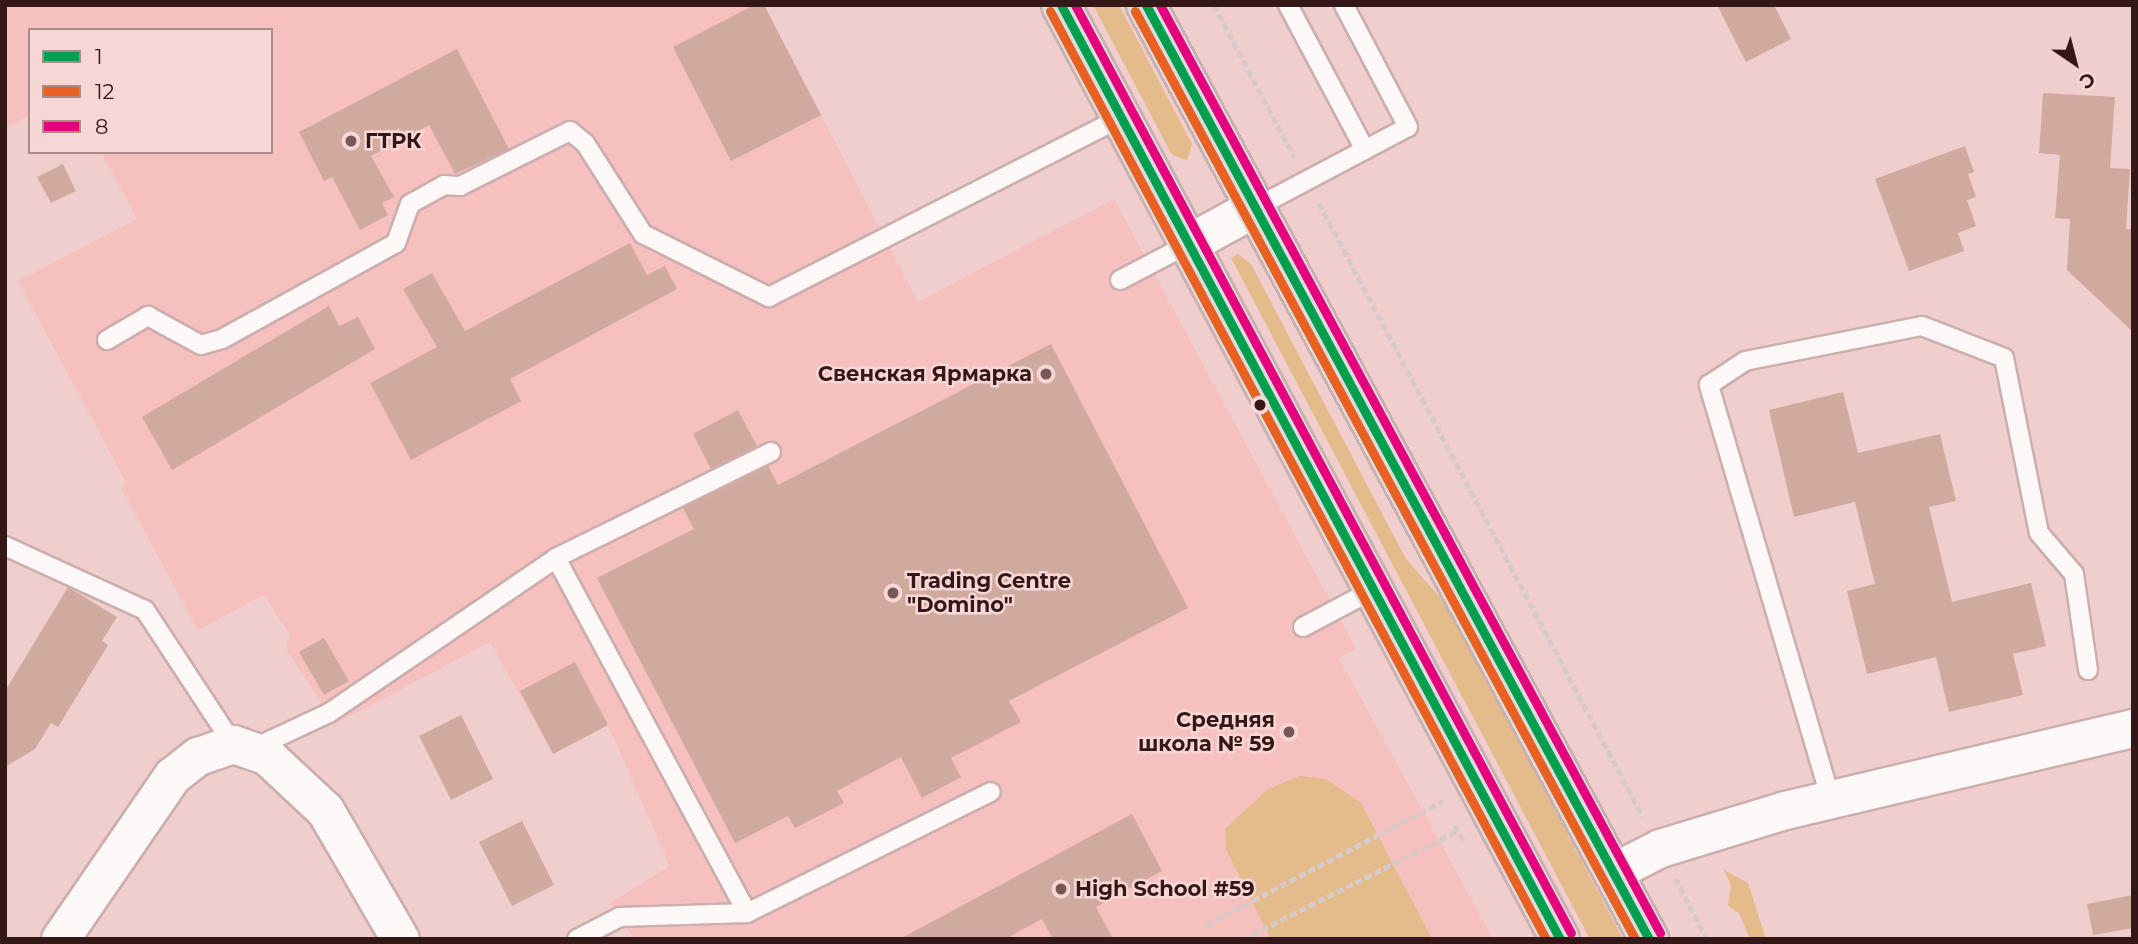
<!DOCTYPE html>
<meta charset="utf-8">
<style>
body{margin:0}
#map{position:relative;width:2138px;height:944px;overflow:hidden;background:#f0cecd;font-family:Montserrat,sans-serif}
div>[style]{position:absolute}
.built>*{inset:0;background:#f5c0be}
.green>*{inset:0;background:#e4bb8a}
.building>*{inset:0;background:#d1aa9f}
.path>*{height:4.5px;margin-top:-2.25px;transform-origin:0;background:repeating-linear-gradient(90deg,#d6cbca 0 7px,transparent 0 10.5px)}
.roads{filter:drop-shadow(2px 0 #cbaead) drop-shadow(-2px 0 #cbaead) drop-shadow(0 2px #cbaead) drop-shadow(0 -2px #cbaead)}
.service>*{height:18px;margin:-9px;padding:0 9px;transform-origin:9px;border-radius:9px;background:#fdf8f8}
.minor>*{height:37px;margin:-18.5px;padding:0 18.5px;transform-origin:18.5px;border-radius:18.5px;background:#fdf8f8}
.secondary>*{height:38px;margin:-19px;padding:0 19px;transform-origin:19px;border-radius:19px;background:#fdf8f8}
.primary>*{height:38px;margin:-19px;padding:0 19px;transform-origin:19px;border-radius:19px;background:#dbdede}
.bus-1>*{height:9px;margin:-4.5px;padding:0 4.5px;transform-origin:4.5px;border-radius:4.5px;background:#039f4e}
.bus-2>*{height:9px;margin:-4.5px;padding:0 4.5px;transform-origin:4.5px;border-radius:4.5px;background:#e86122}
.bus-3>*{height:9px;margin:-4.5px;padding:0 4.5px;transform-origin:4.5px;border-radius:4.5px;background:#e5007d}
.dots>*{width:19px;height:19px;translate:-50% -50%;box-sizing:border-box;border:4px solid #f7d7d5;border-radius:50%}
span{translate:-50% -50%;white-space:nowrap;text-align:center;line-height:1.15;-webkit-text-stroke:5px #f7d7d5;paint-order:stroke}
.poi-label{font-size:21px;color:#341818;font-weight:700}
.left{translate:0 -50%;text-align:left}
.right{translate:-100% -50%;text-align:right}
.frame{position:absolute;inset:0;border:7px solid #341818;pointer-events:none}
.legend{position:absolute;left:28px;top:28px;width:245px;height:126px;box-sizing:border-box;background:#f7d7d5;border:2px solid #a98b89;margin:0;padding:9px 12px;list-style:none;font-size:21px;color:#341818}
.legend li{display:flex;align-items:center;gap:14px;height:35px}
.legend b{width:35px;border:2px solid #a98b89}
.north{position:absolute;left:2040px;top:28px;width:70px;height:70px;-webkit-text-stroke:5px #f7d7d5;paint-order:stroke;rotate:145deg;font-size:19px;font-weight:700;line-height:28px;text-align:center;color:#341818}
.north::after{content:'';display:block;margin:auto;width:24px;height:32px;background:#341818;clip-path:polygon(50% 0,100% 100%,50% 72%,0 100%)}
</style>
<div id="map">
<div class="built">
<i style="clip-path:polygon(5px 5px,764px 5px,918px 302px,1114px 199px,1356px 649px,1339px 658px,1493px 939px,634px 939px,610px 903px,670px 866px,608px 725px,553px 754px,490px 642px,335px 724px,286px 649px,290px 635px,264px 595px,198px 630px,121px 488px,127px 484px,18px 281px,137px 219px,101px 152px,271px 152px,271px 30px,30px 30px,30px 115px,5px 128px)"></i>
</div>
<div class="green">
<i style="clip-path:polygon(1093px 5px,1119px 5px,1192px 144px,1187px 160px,1172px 155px)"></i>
<i style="clip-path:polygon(1238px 254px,1251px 264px,1406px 559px,1446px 604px,1623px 939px,1590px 939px,1231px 258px)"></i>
<i style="clip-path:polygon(1300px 776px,1326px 779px,1361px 803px,1432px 939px,1271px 939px,1226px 849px,1225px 829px,1268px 789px)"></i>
<i style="clip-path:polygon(1724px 870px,1748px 883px,1766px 939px,1750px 939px,1739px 913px,1728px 906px,1731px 885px)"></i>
</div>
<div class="building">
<i style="clip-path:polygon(754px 5px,764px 5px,821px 115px,731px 161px,673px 47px)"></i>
<i style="clip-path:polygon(1717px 5px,1774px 5px,1791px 39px,1746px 62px)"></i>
<i style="clip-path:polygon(457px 49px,509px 149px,455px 174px,429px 125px,371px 156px,394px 197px,382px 203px,388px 215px,360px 230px,332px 177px,324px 181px,299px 132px)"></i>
<i style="clip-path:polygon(2043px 93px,2115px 97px,2110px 168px,2130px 169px,2126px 229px,2133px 229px,2133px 332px,2067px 270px,2070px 219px,2055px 218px,2060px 155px,2039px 153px)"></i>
<i style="clip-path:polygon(1965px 146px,1974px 172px,1968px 174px,1976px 197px,1967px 200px,1976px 226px,1958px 233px,1964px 251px,1909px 271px,1875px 179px)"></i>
<i style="clip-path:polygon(63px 164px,76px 191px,51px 203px,37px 177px)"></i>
<i style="clip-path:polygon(630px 243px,647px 275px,665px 266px,677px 289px,510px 379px,521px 401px,411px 460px,370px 383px,437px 347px,403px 289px,432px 273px,465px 331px)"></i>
<i style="clip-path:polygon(329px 306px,339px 326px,358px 317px,375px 349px,172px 470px,142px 417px)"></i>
<i style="clip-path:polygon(1051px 344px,1188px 608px,1009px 701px,1021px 722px,951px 758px,961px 777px,922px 798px,901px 757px,837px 791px,844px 803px,795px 828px,788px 816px,735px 843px,597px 578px,694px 529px,683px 508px,768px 466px,778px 485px)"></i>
<i style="clip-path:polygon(1843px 392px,1858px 453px,1940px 434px,1956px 501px,1929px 507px,1952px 602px,2031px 583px,2046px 646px,2013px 654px,2023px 695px,1949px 712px,1936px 657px,1867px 674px,1847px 591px,1875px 584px,1855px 502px,1794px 517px,1769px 410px)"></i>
<i style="clip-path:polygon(738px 410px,757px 446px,711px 469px,693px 434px)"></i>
<i style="clip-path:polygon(68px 587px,117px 617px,102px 641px,108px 645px,58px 727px,51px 723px,35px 749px,5px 767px,5px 691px)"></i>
<i style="clip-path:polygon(324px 638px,349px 681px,324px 695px,299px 652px)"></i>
<i style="clip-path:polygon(575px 662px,608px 725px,553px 754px,520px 691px)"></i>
<i style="clip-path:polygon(461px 715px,493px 779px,451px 800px,419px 736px)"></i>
<i style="clip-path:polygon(1132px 814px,1162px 871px,1096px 907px,1113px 939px,1053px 939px,1042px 919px,1005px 939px,900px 939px)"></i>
<i style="clip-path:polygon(522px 821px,554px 885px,512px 906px,479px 842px)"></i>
<i style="clip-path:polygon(2133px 895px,2133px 928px,2093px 935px,2087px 904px)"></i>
</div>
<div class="path">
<i style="left:1214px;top:5px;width:173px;rotate:62.1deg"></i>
<i style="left:1319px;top:203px;width:694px;rotate:62.18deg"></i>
<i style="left:1455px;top:825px;width:19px;rotate:62deg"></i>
<i style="left:1675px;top:878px;width:69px;rotate:62.3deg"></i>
<i style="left:1206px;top:925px;width:267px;rotate:-27.6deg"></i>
<i style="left:1243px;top:939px;width:241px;rotate:-26.7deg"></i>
</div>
<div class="roads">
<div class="service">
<i style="left:1288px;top:5px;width:164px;rotate:62deg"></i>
<i style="left:1253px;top:209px;width:175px;rotate:-27.9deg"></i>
<i style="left:1408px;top:127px;width:138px;rotate:-117.7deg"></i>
<i style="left:1120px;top:280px;width:76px;rotate:-27.6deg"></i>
<i style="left:107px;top:340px;width:48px;rotate:-30.3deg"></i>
<i style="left:148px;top:316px;width:60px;rotate:28.7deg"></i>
<i style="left:201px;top:345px;width:22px;rotate:-16deg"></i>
<i style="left:222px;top:339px;width:199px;rotate:-28.9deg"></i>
<i style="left:396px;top:243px;width:41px;rotate:-70.3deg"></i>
<i style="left:410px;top:204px;width:39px;rotate:-29deg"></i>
<i style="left:444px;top:185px;width:16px;rotate:4deg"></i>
<i style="left:460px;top:186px;width:123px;rotate:-26.6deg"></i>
<i style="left:570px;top:131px;width:19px;rotate:39deg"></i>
<i style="left:585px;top:143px;width:108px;rotate:57.5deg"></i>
<i style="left:643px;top:234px;width:141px;rotate:26.6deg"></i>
<i style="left:769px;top:297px;width:395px;rotate:-27deg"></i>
<i style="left:771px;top:452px;width:240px;rotate:153.8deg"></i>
<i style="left:556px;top:558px;width:403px;rotate:61.7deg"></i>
<i style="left:747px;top:913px;width:272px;rotate:-26.4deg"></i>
<i style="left:5px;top:546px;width:154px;rotate:24.6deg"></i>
<i style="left:145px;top:610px;width:160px;rotate:56.7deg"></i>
<i style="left:1303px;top:627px;width:79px;rotate:-27.9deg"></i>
<i style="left:252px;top:749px;width:85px;rotate:-25.1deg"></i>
<i style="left:329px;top:713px;width:275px;rotate:-34.3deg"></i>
<i style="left:1831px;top:800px;width:433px;rotate:-106.4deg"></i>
<i style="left:1709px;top:385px;width:43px;rotate:-33.7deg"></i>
<i style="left:1745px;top:361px;width:180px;rotate:-11.2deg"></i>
<i style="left:1922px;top:326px;width:88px;rotate:21.3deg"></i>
<i style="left:2004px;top:358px;width:178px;rotate:78.7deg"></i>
<i style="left:2039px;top:533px;width:54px;rotate:49.5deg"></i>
<i style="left:2074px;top:574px;width:97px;rotate:81.7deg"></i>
<i style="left:577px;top:939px;width:48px;rotate:-27.1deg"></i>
<i style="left:620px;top:917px;width:127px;rotate:-1.8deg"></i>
</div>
<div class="minor">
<i style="left:1613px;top:872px;width:53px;rotate:-27.1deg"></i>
<i style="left:1660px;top:848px;width:131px;rotate:-16.9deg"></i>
<i style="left:1785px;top:810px;width:358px;rotate:-13.3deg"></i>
<i style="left:60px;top:939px;width:198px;rotate:-55.5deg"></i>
<i style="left:172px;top:776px;width:33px;rotate:-38deg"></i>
<i style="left:198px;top:756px;width:37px;rotate:-19deg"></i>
<i style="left:233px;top:744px;width:36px;rotate:19deg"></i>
<i style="left:267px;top:756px;width:79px;rotate:43deg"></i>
<i style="left:325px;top:810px;width:149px;rotate:59.8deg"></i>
</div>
<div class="secondary">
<i style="left:1187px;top:245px;width:75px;rotate:-28.6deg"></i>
</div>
<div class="primary">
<i style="left:1061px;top:5px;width:1059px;rotate:61.89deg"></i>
<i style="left:1146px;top:5px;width:1061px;rotate:61.7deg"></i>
</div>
</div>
<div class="bus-1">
<i style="left:1061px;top:5px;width:1059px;rotate:61.89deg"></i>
<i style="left:1146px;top:5px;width:1061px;rotate:61.7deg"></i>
</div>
<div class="bus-2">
<i style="left:1050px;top:11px;width:1052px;rotate:61.88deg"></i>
<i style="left:1135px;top:11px;width:1054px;rotate:61.68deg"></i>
</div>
<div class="bus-3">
<i style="left:1075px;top:5px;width:1052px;rotate:61.88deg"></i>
<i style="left:1160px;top:5px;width:1054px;rotate:61.68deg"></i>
</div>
<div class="dots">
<i style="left:351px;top:141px;background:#765857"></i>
<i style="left:1046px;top:374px;background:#765857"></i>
<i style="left:1260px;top:405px;background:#341818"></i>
<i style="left:893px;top:593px;background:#765857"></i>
<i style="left:1289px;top:732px;background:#765857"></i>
<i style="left:1061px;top:889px;background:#765857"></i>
</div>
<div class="poi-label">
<span class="left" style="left:365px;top:141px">ГТРК</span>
<span class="right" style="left:1032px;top:374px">Свенская Ярмарка</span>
<span class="left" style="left:907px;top:593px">Trading Centre<br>"Domino"</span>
<span class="right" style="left:1275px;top:732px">Средняя<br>школа № 59</span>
<span class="left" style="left:1075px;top:889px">High School #59</span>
</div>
<div class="frame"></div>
<ul class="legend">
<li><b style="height:9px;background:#039f4e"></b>1</li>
<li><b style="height:9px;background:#e86122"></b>12</li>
<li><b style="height:9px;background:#e5007d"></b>8</li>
</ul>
<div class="north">С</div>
</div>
